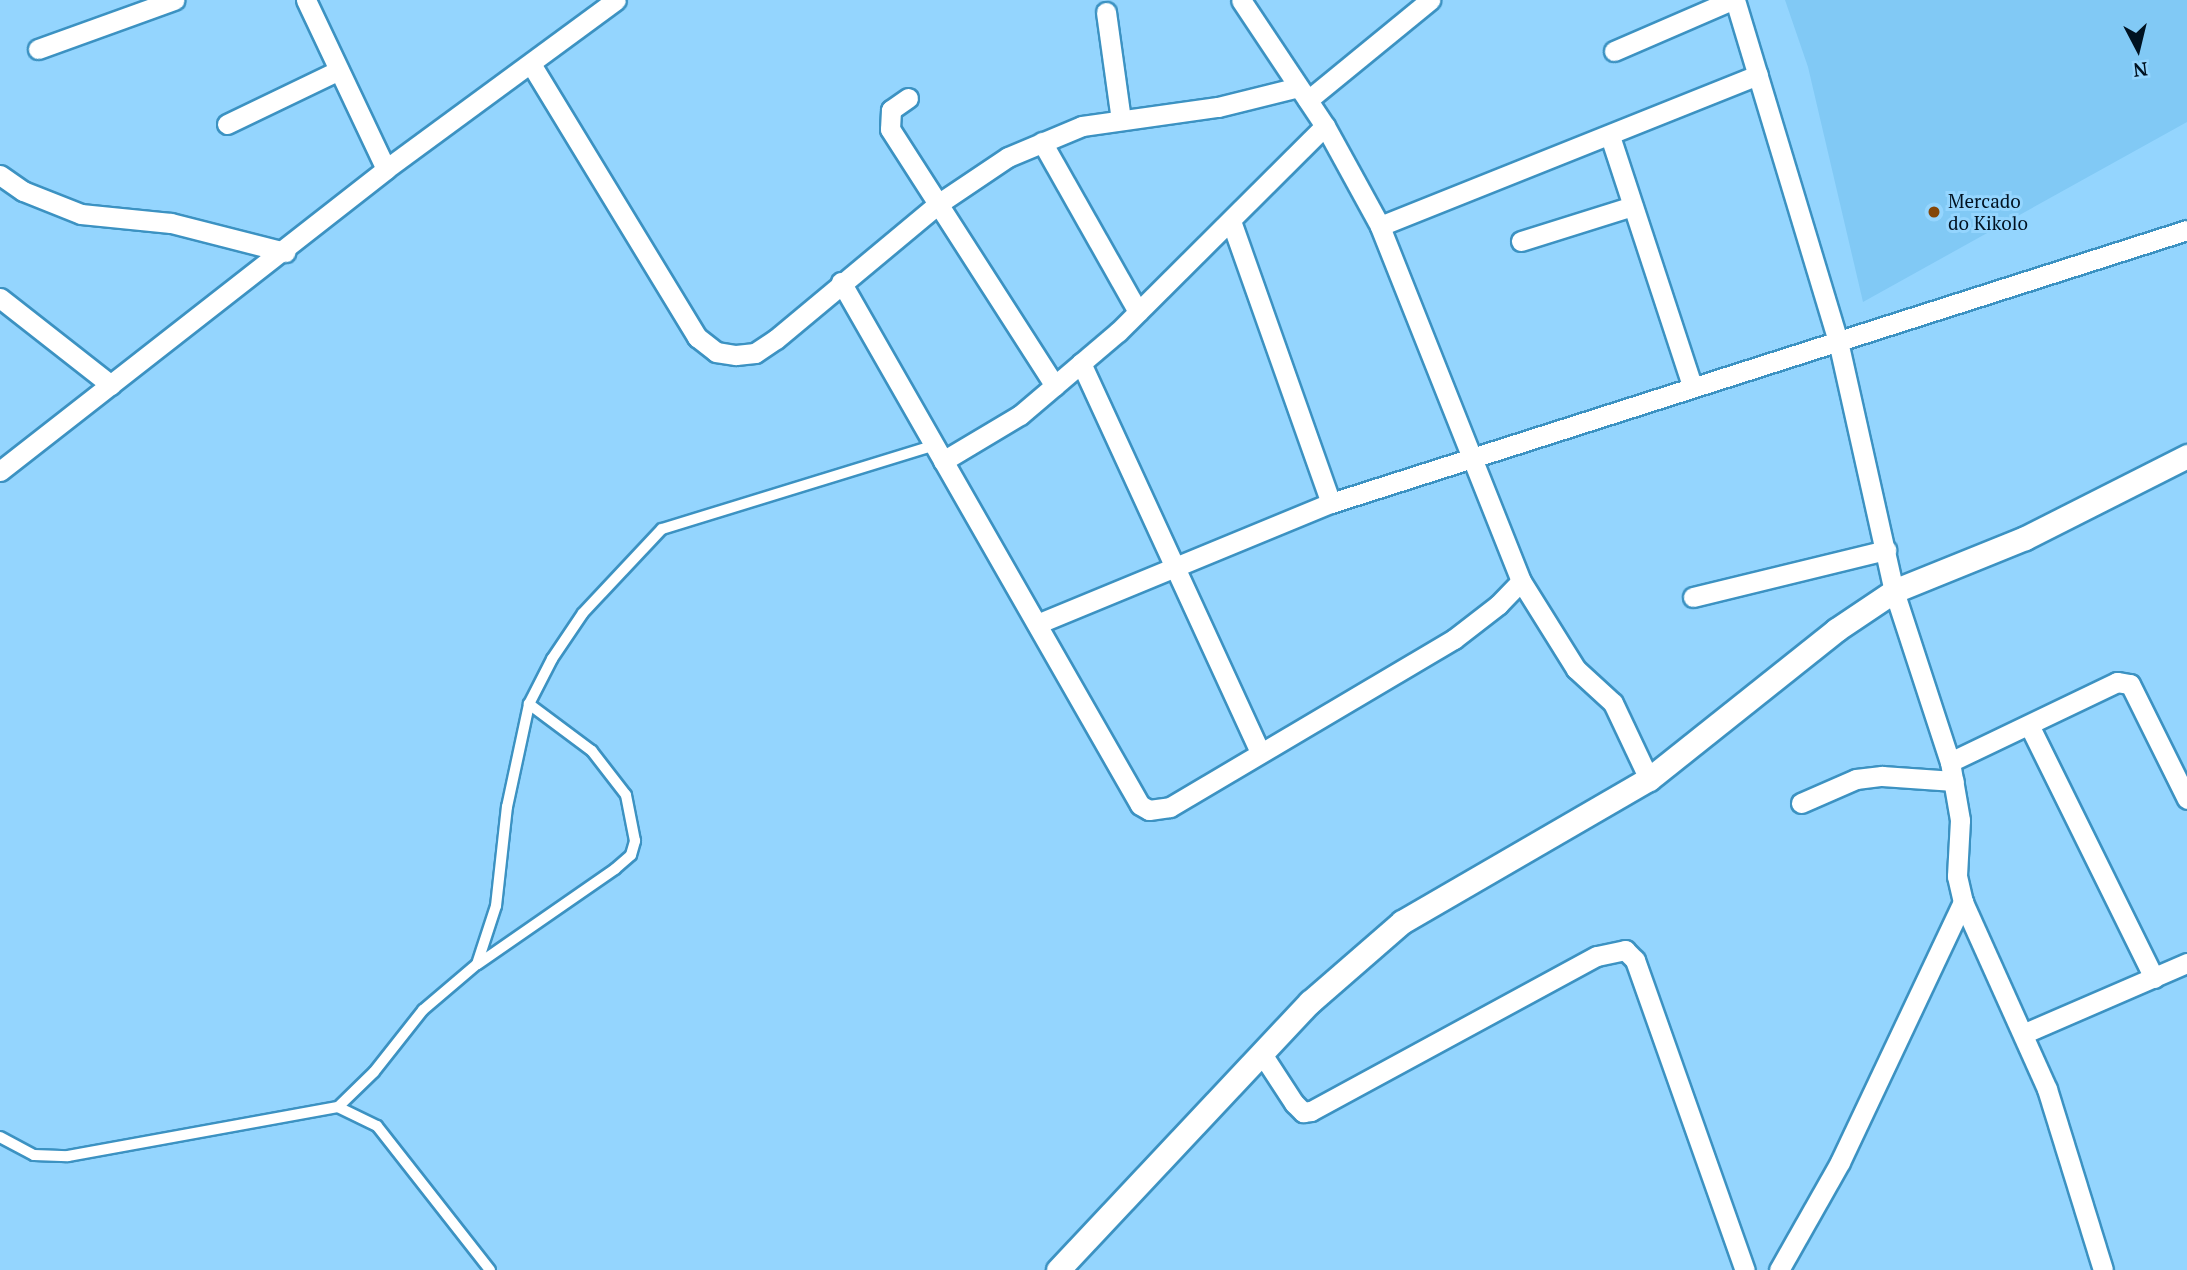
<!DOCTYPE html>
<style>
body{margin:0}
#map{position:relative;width:2187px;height:1270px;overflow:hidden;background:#94d5fe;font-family:"PT Serif",serif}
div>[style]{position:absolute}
.built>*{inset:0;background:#81c9f5}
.roads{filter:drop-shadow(2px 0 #3c92c2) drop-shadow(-2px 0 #3c92c2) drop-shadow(0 2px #3c92c2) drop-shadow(0 -2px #3c92c2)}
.service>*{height:10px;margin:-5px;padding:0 5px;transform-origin:5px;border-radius:5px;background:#fff}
.minor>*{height:19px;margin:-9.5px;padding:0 9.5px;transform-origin:9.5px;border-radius:9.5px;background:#fff}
.tertiary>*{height:23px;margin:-11.5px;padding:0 11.5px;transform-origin:11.5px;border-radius:11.5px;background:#fff}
.dots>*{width:19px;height:19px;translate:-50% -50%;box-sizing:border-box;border:4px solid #94d5fe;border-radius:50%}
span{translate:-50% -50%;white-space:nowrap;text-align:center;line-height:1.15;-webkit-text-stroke:6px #94d5fe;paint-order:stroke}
.poi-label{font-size:19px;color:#001221}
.left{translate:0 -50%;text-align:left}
.north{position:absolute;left:2103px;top:14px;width:70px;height:70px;-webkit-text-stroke:5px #94d5fe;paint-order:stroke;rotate:173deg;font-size:19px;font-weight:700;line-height:28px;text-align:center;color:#001221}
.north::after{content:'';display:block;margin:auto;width:24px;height:32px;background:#001221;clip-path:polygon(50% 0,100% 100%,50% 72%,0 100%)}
</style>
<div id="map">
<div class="built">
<i style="clip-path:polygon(1785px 0,2187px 0,2187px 122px,1863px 302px,1808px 67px)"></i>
</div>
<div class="roads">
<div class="service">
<i style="left:478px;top:964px;width:167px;rotate:-34.7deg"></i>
<i style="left:615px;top:869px;width:21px;rotate:-41deg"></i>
<i style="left:631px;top:855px;width:15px;rotate:-74deg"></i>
<i style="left:635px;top:841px;width:47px;rotate:-101.1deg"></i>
<i style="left:626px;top:795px;width:56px;rotate:-127.7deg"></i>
<i style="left:592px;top:751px;width:79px;rotate:-143.3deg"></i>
<i style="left:0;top:1137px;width:38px;rotate:28deg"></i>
<i style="left:34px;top:1155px;width:34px;rotate:2deg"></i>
<i style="left:68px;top:1156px;width:274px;rotate:-10.3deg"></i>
<i style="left:490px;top:1270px;width:183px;rotate:-128.1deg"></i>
<i style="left:377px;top:1126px;width:43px;rotate:-154deg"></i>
<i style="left:338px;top:1107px;width:50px;rotate:-44.2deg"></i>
<i style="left:374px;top:1072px;width:79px;rotate:-51.7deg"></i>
<i style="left:423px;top:1010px;width:71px;rotate:-40.4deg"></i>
<i style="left:477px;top:964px;width:61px;rotate:-71.9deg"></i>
<i style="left:496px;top:906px;width:100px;rotate:-83.7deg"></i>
<i style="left:507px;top:807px;width:105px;rotate:-77.9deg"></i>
<i style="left:529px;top:704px;width:51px;rotate:-62.9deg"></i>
<i style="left:552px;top:659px;width:55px;rotate:-56deg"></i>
<i style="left:583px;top:613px;width:115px;rotate:-46.8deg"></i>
<i style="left:662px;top:529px;width:286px;rotate:-17.1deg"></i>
</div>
<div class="minor">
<i style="left:306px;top:0;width:187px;rotate:64.7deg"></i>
<i style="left:1735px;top:0;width:356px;rotate:73.2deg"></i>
<i style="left:1838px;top:341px;width:256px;rotate:77.4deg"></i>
<i style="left:1894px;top:591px;width:180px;rotate:71.9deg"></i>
<i style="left:1950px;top:762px;width:59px;rotate:80.2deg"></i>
<i style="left:1960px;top:820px;width:56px;rotate:93.1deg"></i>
<i style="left:1957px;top:876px;width:27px;rotate:77deg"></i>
<i style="left:1963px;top:902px;width:205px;rotate:65.8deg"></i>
<i style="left:2047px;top:1089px;width:189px;rotate:72.8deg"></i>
<i style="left:1106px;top:12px;width:109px;rotate:82.1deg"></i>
<i style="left:38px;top:49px;width:145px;rotate:-19.8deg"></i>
<i style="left:1614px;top:51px;width:129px;rotate:-23.4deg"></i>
<i style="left:531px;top:64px;width:320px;rotate:58.7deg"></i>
<i style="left:697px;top:337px;width:24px;rotate:38deg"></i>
<i style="left:716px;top:352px;width:20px;rotate:9deg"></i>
<i style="left:736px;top:355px;width:19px;rotate:-6deg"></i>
<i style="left:755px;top:353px;width:25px;rotate:-34deg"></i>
<i style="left:776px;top:339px;width:211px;rotate:-39.8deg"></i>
<i style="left:938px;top:204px;width:84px;rotate:-33.9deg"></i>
<i style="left:1008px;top:157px;width:80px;rotate:-22.7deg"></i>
<i style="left:1082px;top:126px;width:137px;rotate:-8deg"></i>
<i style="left:1218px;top:107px;width:82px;rotate:-14deg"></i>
<i style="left:908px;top:98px;width:21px;rotate:145deg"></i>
<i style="left:891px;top:110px;width:19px;rotate:93deg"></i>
<i style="left:890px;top:129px;width:305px;rotate:57.3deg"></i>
<i style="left:1308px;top:100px;width:158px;rotate:-39.3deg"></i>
<i style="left:227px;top:124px;width:124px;rotate:-25.7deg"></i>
<i style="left:1610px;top:136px;width:262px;rotate:71.8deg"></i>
<i style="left:1042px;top:142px;width:195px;rotate:60.5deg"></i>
<i style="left:0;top:175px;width:28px;rotate:35deg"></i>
<i style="left:23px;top:191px;width:62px;rotate:21.6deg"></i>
<i style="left:81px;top:214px;width:90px;rotate:5.7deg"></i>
<i style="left:171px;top:223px;width:118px;rotate:14.3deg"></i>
<i style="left:1231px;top:221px;width:299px;rotate:70.5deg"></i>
<i style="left:1380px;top:226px;width:407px;rotate:-21.8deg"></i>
<i style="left:1521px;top:241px;width:117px;rotate:-17.4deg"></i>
<i style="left:841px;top:282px;width:602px;rotate:60.24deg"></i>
<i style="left:1140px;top:805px;width:10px;rotate:29deg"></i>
<i style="left:1149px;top:810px;width:21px;rotate:-8deg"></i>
<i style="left:1170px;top:807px;width:330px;rotate:-30.6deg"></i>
<i style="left:1454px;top:639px;width:56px;rotate:-37.7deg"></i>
<i style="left:1498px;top:605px;width:33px;rotate:-46deg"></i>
<i style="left:1521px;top:581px;width:382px;rotate:-111.7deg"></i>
<i style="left:1380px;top:226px;width:114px;rotate:-118.8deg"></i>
<i style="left:1325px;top:126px;width:151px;rotate:-123.7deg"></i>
<i style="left:0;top:298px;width:141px;rotate:38.1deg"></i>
<i style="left:1081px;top:363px;width:429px;rotate:65.3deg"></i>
<i style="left:943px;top:461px;width:90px;rotate:-30.9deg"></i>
<i style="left:1020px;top:415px;width:128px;rotate:-40.3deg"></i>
<i style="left:1118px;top:332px;width:292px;rotate:-44.9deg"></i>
<i style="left:0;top:471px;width:490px;rotate:-38deg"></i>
<i style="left:386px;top:169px;width:285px;rotate:-36.3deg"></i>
<i style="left:1521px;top:581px;width:104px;rotate:58deg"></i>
<i style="left:1576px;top:669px;width:50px;rotate:42.6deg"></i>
<i style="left:1613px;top:703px;width:84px;rotate:64.7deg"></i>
<i style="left:1693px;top:597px;width:199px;rotate:-13.7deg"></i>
<i style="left:1037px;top:624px;width:318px;rotate:-22.4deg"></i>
<i style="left:1331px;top:503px;width:898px;rotate:-17.69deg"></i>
<i style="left:2030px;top:727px;width:280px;rotate:63.7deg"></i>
<i style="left:1950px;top:762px;width:185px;rotate:-25.6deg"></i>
<i style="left:2117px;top:682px;width:13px;rotate:9deg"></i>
<i style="left:2130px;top:684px;width:128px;rotate:63.6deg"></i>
<i style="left:1801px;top:803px;width:60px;rotate:-23.6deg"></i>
<i style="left:1856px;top:779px;width:26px;rotate:-7deg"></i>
<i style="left:1882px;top:776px;width:72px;rotate:4deg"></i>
<i style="left:2025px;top:1033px;width:176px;rotate:-23.4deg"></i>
<i style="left:1262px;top:1054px;width:59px;rotate:56.9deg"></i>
<i style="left:1294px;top:1103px;width:13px;rotate:45deg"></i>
<i style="left:1303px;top:1112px;width:8px;rotate:-7deg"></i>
<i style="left:1311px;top:1111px;width:325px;rotate:-28.5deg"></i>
<i style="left:1597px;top:956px;width:29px;rotate:-12deg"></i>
<i style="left:1625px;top:950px;width:14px;rotate:45deg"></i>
<i style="left:1635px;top:960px;width:329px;rotate:70.5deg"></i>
<i style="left:1779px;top:1270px;width:124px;rotate:-60.5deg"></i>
<i style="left:1840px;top:1162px;width:288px;rotate:-64.7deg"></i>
</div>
<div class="tertiary">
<i style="left:1058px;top:1270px;width:368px;rotate:-46.8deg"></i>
<i style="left:1310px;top:1002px;width:122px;rotate:-41deg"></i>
<i style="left:1402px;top:922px;width:285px;rotate:-30.1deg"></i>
<i style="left:1649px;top:779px;width:239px;rotate:-38.5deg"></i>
<i style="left:1836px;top:630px;width:70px;rotate:-33.9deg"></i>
<i style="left:1894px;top:591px;width:141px;rotate:-22deg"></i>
<i style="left:2025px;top:538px;width:182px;rotate:-26.8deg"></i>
</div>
</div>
<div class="dots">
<i style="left:1934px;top:212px;background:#844608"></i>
</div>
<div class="poi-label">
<span class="left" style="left:1948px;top:212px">Mercado<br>do Kikolo</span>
</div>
<div class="north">N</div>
</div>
